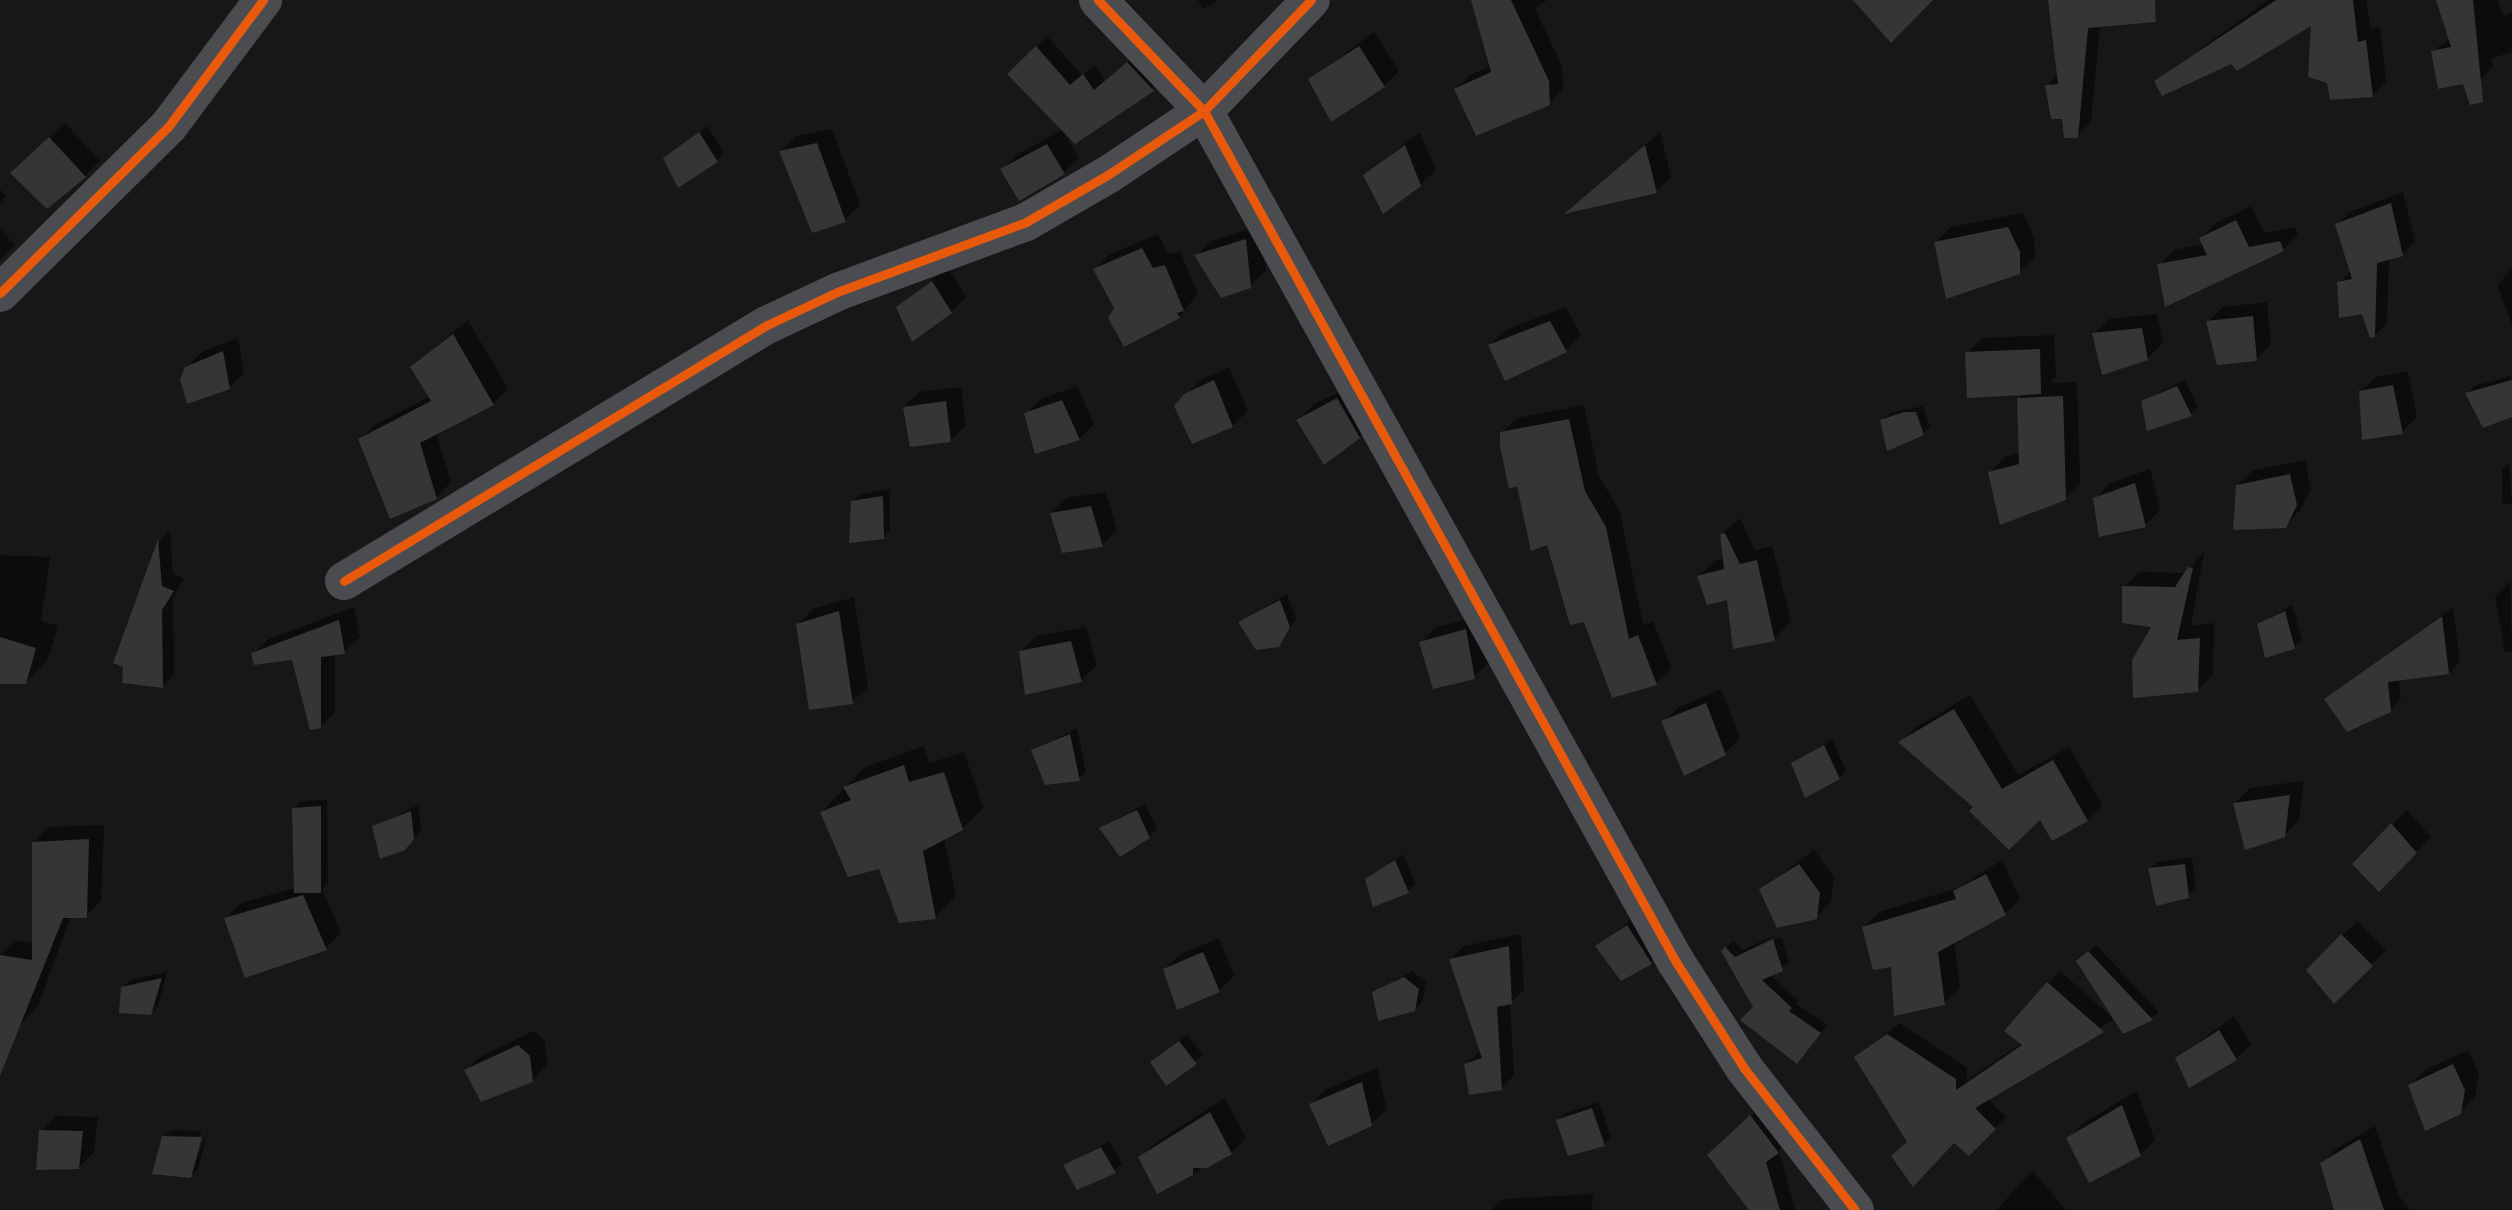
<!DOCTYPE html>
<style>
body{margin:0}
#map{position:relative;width:2512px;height:1210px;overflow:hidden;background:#171717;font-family:Lato,sans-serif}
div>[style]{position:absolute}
.shadow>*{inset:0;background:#0007}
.building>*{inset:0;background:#353536}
.minor>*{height:38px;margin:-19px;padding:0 19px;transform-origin:19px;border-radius:19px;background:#4b4c50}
.cycleway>*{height:9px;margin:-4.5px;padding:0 4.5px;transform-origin:4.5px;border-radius:4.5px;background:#e8590c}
span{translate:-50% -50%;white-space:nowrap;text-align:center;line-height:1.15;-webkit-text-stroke:5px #111113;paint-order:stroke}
</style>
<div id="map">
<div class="shadow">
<i style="clip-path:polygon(1198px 0,1219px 0,1203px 9px)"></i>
<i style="clip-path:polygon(1472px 0,1547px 0,1535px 9px,1562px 66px,1563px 89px,1549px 103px,1456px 89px,1470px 75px,1491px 66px)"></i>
<i style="clip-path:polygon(2050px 0,2121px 0,2100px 25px,2091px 122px,2077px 136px,2047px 86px,2058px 74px)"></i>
<i style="clip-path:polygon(2268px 0,2366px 0,2371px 29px,2380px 27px,2386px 82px,2372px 96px,2313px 22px,2231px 62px,2156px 81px)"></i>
<i style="clip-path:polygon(2437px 0,2498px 0,2503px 16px,2512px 13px,2512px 52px,2492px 58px,2493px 67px,2480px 80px,2432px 52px,2450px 38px)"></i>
<i style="clip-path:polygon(1374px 32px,1399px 71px,1384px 86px,1310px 80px)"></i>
<i style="clip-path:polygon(1047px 36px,1082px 75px,1095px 65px,1105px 81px,1138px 52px,1164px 79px,1075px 142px,1064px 133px,1079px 158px,1064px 173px,1003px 169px,1018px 154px,1063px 130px,1009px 74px)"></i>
<i style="clip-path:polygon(65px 123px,100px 161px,85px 176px,27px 158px)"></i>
<i style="clip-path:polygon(707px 126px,724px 153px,717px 160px,665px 159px)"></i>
<i style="clip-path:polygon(832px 129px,860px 205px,845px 220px,781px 151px,796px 136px)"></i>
<i style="clip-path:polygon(1420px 132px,1436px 170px,1420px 185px,1365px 175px)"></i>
<i style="clip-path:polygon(1660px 132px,1671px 177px,1656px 192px,1570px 211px)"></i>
<i style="clip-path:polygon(0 189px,6px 197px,0 203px)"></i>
<i style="clip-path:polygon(2403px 192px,2415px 242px,2402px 254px,2389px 258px,2387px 323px,2375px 335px,2364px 312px,2339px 283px,2351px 271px,2337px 225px,2350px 212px)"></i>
<i style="clip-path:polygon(2251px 206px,2264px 233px,2295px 227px,2298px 235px,2283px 250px,2159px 265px,2174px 250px,2204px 244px,2201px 238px,2216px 223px)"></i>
<i style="clip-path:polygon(2023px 213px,2034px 237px,2035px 257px,2019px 272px,1936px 242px,1951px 227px)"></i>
<i style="clip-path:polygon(1260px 225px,1266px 271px,1250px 286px,1196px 256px,1211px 241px)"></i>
<i style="clip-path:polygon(0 229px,15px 245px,0 260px)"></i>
<i style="clip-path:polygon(1158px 234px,1168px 254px,1180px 251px,1198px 294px,1179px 317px,1116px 308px,1095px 269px,1110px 254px)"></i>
<i style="clip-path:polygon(948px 267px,966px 297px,951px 312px,898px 308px)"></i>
<i style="clip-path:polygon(2512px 269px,2512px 325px,2497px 285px)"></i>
<i style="clip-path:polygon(2267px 302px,2271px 344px,2256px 359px,2208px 322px,2223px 307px)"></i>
<i style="clip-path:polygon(1566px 307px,1581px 335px,1566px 350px,1506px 379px,1490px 345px,1505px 330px)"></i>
<i style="clip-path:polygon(2157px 314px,2163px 343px,2147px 359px,2094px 334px,2109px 319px)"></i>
<i style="clip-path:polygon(468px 320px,508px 389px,493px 404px,436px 433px,451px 482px,436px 498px,360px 440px,375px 425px,430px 396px,412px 367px)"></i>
<i style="clip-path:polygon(2054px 335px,2056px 377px,2050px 383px,2077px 382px,2080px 483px,2065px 498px,1990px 472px,2005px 457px,2020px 453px,2019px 398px,2024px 393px,1967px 353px,1982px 338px)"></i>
<i style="clip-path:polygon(238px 338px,244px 373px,229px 388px,186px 368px,202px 352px)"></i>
<i style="clip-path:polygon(1229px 367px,1248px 411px,1232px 426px,1185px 395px,1201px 380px)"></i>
<i style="clip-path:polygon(2408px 371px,2417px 417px,2402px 432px,2360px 392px,2376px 377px)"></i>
<i style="clip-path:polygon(2511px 376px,2512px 415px,2467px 393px,2474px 386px)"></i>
<i style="clip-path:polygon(2185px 380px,2198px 407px,2191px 414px,2142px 401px)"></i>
<i style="clip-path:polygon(1353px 385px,1374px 421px,1359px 437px,1298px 420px,1313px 405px)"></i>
<i style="clip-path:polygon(1077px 386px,1094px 424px,1079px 439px,1026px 414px,1041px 399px)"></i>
<i style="clip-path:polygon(961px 387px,966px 425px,951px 440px,904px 407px,919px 392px)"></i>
<i style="clip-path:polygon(1584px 405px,1599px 476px,1620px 512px,1643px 625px,1653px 621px,1671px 668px,1656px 683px,1585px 620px,1518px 484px,1502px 433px,1517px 418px)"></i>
<i style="clip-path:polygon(1923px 406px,1930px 427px,1923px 434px,1882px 420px,1890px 413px)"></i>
<i style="clip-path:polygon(2305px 460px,2311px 489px,2300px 510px,2285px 526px,2238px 485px,2253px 470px)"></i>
<i style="clip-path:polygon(2509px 462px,2512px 504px,2502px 503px,2502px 469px)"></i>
<i style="clip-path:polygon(2150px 469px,2160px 510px,2145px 525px,2095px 499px,2110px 483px)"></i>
<i style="clip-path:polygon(890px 489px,890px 530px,883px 537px,853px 501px,860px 494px)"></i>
<i style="clip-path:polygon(1106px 492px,1117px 530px,1102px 545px,1063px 551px,1052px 513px,1067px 498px)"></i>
<i style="clip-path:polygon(1740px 518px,1755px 550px,1772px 546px,1791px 621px,1775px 639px,1734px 647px,1729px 598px,1699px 576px,1714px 561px,1724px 558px,1721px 535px)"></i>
<i style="clip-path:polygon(170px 530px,173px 574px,184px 579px,173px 597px,174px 675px,162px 686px,115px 662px,160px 540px)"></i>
<i style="clip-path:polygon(2204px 552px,2191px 626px,2214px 623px,2213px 675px,2197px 690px,2124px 587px,2139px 572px,2186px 573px)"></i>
<i style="clip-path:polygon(0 555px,50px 557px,41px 621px,58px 626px,48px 659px,26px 682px,0 682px)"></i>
<i style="clip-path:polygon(2510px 581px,2512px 652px,2505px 652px,2495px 596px)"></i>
<i style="clip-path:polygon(1287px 594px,1296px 619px,1278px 645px,1241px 622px)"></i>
<i style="clip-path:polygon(854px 597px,868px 687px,852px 702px,798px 624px,813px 609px)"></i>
<i style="clip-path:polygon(2292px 605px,2302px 640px,2294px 647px,2259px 624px)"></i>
<i style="clip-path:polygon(354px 607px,360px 637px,344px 652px,335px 653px,335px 712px,320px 727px,294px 658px,253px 654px,269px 639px)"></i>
<i style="clip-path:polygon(2453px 607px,2460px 662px,2449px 673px,2399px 679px,2401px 699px,2390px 710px,2326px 699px)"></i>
<i style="clip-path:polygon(1482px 616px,1489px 662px,1474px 677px,1421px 643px,1436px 627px)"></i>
<i style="clip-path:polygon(1086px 627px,1097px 665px,1082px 680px,1021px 652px,1036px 636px)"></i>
<i style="clip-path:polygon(1721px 689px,1740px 738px,1725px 753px,1664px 722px,1679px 707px)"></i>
<i style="clip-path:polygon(1970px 695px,2018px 775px,2069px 747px,2102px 805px,2087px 820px,1976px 807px,1901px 742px,1916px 727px)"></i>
<i style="clip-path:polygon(1077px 728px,1086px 772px,1079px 779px,1033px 751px)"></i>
<i style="clip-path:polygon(1832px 739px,1846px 771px,1839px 778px,1793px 764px)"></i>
<i style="clip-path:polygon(924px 746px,929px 763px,964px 752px,983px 808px,962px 829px,944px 838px,956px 896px,935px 917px,822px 812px,865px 767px)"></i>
<i style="clip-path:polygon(2304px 781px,2299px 820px,2284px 835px,2235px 803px,2250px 788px)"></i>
<i style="clip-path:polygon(327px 800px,328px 884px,322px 889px,341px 933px,326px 948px,226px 918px,241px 903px,296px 888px,294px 809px,301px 801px)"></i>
<i style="clip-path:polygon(1145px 804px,1157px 829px,1149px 837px,1101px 828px)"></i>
<i style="clip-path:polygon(418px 805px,421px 830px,412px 840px,374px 827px)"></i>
<i style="clip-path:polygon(2407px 810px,2431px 837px,2379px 889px,2354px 864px)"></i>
<i style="clip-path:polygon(104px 825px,101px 901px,86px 916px,71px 916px,38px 1006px,23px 1021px,0 1019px,0 955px,15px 940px,34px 943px,33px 843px,48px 827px)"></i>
<i style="clip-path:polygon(1814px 850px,1834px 877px,1831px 902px,1816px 917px,1761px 890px)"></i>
<i style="clip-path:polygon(1403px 854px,1415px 884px,1408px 891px,1367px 880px)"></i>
<i style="clip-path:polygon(2192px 857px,2196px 889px,2188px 896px,2150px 869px,2157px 862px)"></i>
<i style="clip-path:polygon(2002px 860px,2020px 899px,2005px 914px,1954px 942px,1960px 988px,1944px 1003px,1864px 927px,1879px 912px,1958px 888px)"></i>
<i style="clip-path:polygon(1642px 911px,1666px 947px,1651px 962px,1597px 947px)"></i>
<i style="clip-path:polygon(2357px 921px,2386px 950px,2334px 1001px,2308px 970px)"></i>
<i style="clip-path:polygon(1780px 933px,1735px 959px,1781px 937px,1789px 962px,1770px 975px,1798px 1000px,1795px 1003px,1827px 1025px,1804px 1055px,1755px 1007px,1723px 951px,1733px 941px,1743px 950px)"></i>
<i style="clip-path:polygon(1521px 934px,1524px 990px,1510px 1003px,1514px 1075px,1502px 1088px,1466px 1064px,1481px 1051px,1451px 959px,1464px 946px)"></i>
<i style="clip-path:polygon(1219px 938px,1234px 976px,1219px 991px,1165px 969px,1180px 954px)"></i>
<i style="clip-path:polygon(2096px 945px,2159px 1012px,2152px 1018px,2124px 1032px,2086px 954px)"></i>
<i style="clip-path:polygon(1412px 971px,1426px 982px,1422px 1002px,1414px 1009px,1374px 993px)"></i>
<i style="clip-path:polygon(2060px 971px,2114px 1019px,1988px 1099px,2006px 1117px,1969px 1154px,1954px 1141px,1909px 1142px,1857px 1057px,1900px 1023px,1967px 1068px,1967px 1080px,2022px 1043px,2006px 1031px)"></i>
<i style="clip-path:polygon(167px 972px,158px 1006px,151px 1013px,123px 988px,130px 980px)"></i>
<i style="clip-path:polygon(2234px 1016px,2251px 1044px,2236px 1059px,2190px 1085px,2177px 1058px)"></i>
<i style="clip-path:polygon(534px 1031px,545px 1041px,547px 1065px,532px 1081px,466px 1071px,481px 1056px)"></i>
<i style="clip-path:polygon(1187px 1035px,1203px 1055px,1166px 1083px,1152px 1062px)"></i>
<i style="clip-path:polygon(2468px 1050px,2479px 1075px,2475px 1097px,2460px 1112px,2410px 1085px,2425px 1070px)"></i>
<i style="clip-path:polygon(1377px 1068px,1387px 1109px,1371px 1124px,1311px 1104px,1326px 1089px)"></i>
<i style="clip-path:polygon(2137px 1091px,2155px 1140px,2140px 1155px,2068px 1139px,2083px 1123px)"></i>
<i style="clip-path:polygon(1225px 1098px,1246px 1138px,1231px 1153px,1158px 1192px,1140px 1158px,1155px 1143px)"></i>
<i style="clip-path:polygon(1599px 1102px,1611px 1137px,1604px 1144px,1558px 1120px,1566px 1113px)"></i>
<i style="clip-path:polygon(1764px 1104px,1791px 1138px,1779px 1150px,1795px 1210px,1752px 1210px,1722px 1142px)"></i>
<i style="clip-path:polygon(56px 1116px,98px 1117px,94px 1152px,78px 1168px,41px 1131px)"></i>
<i style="clip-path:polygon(2375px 1126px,2399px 1196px,2410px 1210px,2336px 1210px,2322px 1164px,2337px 1148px)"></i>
<i style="clip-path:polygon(171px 1130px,201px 1131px,191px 1171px,208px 1131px,198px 1169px,190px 1176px,164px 1137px)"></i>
<i style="clip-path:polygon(1109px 1141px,1122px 1164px,1115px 1171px,1066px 1165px)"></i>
<i style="clip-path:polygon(2033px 1171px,2066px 1210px,1997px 1210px,2021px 1182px)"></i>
<i style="clip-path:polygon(1593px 1194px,1592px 1210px,1491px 1210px,1503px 1199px)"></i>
</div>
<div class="building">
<i style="clip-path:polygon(1471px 0,1511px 0,1549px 81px,1550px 105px,1476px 136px,1454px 89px,1491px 72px)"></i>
<i style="clip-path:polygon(1853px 0,1933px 0,1891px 43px)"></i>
<i style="clip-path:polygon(2048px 0,2155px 0,2156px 22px,2088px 28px,2078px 138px,2064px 138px,2062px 119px,2051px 119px,2045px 85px,2058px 84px)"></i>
<i style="clip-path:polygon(2276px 0,2353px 0,2358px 42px,2366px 40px,2373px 97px,2330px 100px,2327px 83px,2308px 77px,2311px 26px,2237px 71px,2231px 64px,2162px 96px,2154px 81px)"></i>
<i style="clip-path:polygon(2436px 0,2473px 0,2483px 102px,2470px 105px,2463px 84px,2438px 89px,2431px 51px,2451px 47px)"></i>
<i style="clip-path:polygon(1036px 46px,1070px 85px,1083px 74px,1094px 90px,1127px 62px,1154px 91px,1075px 144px,1007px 74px)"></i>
<i style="clip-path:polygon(1359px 46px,1385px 87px,1331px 122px,1308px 79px)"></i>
<i style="clip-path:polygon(699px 132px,718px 162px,678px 188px,663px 158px)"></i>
<i style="clip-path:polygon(49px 137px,86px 177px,47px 209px,10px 173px)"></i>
<i style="clip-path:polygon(817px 143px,846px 222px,812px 233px,779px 151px)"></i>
<i style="clip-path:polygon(1047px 144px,1065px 174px,1019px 201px,1000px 169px)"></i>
<i style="clip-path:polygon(1405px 145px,1421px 186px,1383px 214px,1363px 175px)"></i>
<i style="clip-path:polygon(1645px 145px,1657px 193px,1564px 214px)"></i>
<i style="clip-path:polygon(2391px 203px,2403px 256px,2377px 263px,2375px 337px,2370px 338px,2362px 314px,2339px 318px,2337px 282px,2352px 279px,2335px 224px)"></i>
<i style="clip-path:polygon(2236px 220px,2249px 247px,2280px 241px,2284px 251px,2165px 307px,2157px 264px,2207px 255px,2199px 238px)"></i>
<i style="clip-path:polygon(2008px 227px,2020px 252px,2020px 274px,1946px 299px,1934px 242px)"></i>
<i style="clip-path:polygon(1246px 239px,1251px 288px,1221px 298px,1194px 255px)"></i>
<i style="clip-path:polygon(1142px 248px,1153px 268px,1165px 265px,1184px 311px,1177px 313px,1180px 318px,1124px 347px,1108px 318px,1114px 308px,1093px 269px)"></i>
<i style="clip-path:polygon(932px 281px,952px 313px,912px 342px,896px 307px)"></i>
<i style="clip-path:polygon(2253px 316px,2257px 361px,2217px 365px,2206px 321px)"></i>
<i style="clip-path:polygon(1550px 321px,1567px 352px,1505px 381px,1488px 345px)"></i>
<i style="clip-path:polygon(2142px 328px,2148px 360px,2102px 375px,2092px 333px)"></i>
<i style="clip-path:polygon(453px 334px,494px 405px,420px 443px,437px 499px,390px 519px,358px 439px,431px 401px,410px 367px)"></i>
<i style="clip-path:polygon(2040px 349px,2041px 394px,1967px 398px,1965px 352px)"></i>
<i style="clip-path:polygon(223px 351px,230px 389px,187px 404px,180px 379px,185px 367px)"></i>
<i style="clip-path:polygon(1214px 380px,1233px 427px,1192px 444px,1174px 406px,1184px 394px)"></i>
<i style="clip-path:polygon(2512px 380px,2512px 417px,2483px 428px,2465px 393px)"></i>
<i style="clip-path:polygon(2393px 385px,2403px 434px,2362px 440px,2359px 391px)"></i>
<i style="clip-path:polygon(2177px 386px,2192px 416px,2147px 431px,2141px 401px)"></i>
<i style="clip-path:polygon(2063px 396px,2066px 500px,2000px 525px,1988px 472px,2019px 464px,2017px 398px)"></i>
<i style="clip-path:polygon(1337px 398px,1360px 438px,1324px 465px,1296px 420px)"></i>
<i style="clip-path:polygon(1062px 400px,1080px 440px,1035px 454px,1024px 413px)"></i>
<i style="clip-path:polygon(946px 401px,951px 442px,910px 447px,903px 407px)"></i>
<i style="clip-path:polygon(1904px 412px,1916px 412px,1924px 435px,1887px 451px,1880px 420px)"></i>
<i style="clip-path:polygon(1569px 419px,1585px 491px,1606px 527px,1629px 639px,1638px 635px,1657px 685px,1612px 698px,1584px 622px,1570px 625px,1547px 545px,1531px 551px,1517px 486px,1509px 489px,1500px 446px,1500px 432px)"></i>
<i style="clip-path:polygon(2290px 474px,2297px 505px,2286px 528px,2233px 530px,2236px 485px)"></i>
<i style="clip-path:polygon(2135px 483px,2146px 527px,2099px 537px,2093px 498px)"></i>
<i style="clip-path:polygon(883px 496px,884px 539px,849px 543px,851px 501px)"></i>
<i style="clip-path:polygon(1091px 506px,1103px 547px,1062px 553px,1050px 513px)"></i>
<i style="clip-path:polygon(1725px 533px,1740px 564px,1757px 560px,1775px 641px,1733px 649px,1727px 600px,1707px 605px,1697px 576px,1724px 569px,1720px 534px)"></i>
<i style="clip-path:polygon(158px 539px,162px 586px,174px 591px,162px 610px,163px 688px,122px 683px,123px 667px,113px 663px)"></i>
<i style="clip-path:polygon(2188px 567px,2193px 568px,2177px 640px,2200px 638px,2198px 692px,2133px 698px,2132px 660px,2151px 627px,2122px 623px,2122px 586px,2175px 587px)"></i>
<i style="clip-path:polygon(1280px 600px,1290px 627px,1279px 647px,1256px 650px,1238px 622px)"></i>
<i style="clip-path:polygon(839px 611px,853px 704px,809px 710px,796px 624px)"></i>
<i style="clip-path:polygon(2285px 611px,2295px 649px,2265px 658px,2257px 624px)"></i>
<i style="clip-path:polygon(2442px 616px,2449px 674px,2388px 682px,2391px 712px,2347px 732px,2324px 699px)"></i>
<i style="clip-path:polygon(339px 620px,345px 654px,321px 657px,321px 728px,310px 730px,292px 660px,254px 665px,251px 653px)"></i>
<i style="clip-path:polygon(1466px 629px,1475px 679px,1433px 689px,1419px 642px)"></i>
<i style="clip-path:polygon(0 637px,36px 648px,26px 684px,0 684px)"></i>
<i style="clip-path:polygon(1071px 641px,1082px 682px,1025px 695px,1019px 651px)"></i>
<i style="clip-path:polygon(1706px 703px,1726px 755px,1684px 776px,1661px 721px)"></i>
<i style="clip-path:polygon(1954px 709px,2002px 789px,2053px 760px,2088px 821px,2052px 841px,2040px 820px,2009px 850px,1969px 811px,1973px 807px,1898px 742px)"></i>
<i style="clip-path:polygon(1070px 734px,1080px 781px,1045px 785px,1031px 750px)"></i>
<i style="clip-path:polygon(1824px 745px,1840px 779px,1805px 798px,1791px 763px)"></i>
<i style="clip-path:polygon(904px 765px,909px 782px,944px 772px,963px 830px,923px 851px,936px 919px,899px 923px,879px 869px,848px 877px,820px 812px,851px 800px,843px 787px)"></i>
<i style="clip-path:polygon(2290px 795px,2285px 837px,2245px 850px,2233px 803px)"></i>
<i style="clip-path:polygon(321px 806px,321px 893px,294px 893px,292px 808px)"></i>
<i style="clip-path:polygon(1137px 810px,1150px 838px,1120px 857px,1099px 828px)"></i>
<i style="clip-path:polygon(411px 811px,414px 839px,405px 850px,380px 859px,372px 826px)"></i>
<i style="clip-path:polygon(2391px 823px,2417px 853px,2379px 892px,2352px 864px)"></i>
<i style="clip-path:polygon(89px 839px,87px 918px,63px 918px,0 1076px,0 955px,32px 960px,32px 842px)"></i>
<i style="clip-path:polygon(1395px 860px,1409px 893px,1373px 907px,1365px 879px)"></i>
<i style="clip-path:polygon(1799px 864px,1820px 893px,1817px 919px,1777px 928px,1759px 889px)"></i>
<i style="clip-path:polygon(2185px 864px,2189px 898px,2156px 906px,2148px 868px)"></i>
<i style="clip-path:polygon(1986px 874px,2006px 915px,1938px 952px,1945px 1005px,1894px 1016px,1891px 967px,1873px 970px,1862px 927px,1956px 899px,1953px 891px)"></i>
<i style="clip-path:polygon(303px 895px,327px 950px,245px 978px,224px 918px)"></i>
<i style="clip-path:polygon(1627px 925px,1652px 964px,1621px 981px,1595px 946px)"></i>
<i style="clip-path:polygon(2341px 934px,2373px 966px,2334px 1004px,2306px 970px)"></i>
<i style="clip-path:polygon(1773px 939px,1783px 971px,1762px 980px,1792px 1008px,1789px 1011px,1821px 1033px,1797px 1064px,1740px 1020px,1753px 1007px,1721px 951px,1725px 947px,1735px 957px)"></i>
<i style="clip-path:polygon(1509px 946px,1512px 1004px,1497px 1007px,1502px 1090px,1469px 1095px,1464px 1064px,1482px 1058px,1449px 959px)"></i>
<i style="clip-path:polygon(2088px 951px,2153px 1020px,2123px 1034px,2076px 961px)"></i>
<i style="clip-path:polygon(1203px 952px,1220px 992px,1177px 1010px,1163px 969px)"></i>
<i style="clip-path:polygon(1404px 977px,1419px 989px,1415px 1011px,1378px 1021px,1372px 992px)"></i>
<i style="clip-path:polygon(162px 978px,151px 1015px,119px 1013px,121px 987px)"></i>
<i style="clip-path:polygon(2047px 982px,2104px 1032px,1975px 1108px,1996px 1129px,1969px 1156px,1954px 1143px,1913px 1187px,1891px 1156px,1907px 1142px,1854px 1057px,1887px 1034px,1956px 1079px,1956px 1090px,2022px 1045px,2004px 1031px)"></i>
<i style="clip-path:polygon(2219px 1030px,2237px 1060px,2189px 1088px,2175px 1058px)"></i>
<i style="clip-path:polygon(1179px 1041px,1197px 1064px,1166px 1086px,1150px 1062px)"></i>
<i style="clip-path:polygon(518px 1045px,530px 1056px,533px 1082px,481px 1102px,464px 1070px)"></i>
<i style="clip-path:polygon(2453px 1064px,2465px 1090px,2461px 1114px,2425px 1131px,2408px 1085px)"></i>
<i style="clip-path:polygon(1362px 1082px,1372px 1126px,1328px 1146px,1309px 1104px)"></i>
<i style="clip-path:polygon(2122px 1105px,2141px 1156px,2089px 1183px,2066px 1138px)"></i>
<i style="clip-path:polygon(1592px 1108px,1605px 1146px,1568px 1156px,1556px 1120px)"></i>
<i style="clip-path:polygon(1210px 1112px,1232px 1154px,1207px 1168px,1193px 1168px,1193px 1175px,1157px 1194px,1138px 1157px)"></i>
<i style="clip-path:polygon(1750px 1115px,1779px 1153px,1766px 1162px,1780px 1210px,1749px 1210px,1707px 1155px)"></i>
<i style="clip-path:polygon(39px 1130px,83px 1131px,79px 1169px,36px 1170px)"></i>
<i style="clip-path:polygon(162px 1136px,202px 1137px,191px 1178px,152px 1174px)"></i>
<i style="clip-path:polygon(2360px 1139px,2384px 1210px,2334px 1210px,2320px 1163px)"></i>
<i style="clip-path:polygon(1101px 1147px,1116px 1173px,1077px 1190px,1063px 1165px)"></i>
</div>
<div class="minor">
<i style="left:1098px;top:0;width:153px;rotate:46.3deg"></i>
<i style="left:1204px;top:111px;width:973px;rotate:60.99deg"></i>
<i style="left:1676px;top:962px;width:126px;rotate:57.3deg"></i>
<i style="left:1744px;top:1068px;width:180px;rotate:52deg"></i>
<i style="left:0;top:293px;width:236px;rotate:-44.7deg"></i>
<i style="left:168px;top:127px;width:159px;rotate:-53.2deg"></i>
<i style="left:344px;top:581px;width:494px;rotate:-31.2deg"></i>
<i style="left:767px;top:325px;width:77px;rotate:-25.2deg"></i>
<i style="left:837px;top:292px;width:202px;rotate:-20.3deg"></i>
<i style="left:1026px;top:222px;width:96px;rotate:-30deg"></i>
<i style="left:1109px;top:174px;width:114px;rotate:-33.6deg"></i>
<i style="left:1204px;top:111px;width:154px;rotate:-46.1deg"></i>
</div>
<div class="cycleway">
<i style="left:1098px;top:0;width:153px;rotate:46.3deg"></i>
<i style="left:1204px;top:111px;width:973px;rotate:60.99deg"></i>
<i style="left:1676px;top:962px;width:126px;rotate:57.3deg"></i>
<i style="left:1744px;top:1068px;width:180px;rotate:52deg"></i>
<i style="left:0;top:293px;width:236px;rotate:-44.7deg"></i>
<i style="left:168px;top:127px;width:159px;rotate:-53.2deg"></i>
<i style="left:344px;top:581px;width:494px;rotate:-31.2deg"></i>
<i style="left:767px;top:325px;width:77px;rotate:-25.2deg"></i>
<i style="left:837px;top:292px;width:202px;rotate:-20.3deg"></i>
<i style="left:1026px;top:222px;width:96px;rotate:-30deg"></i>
<i style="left:1109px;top:174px;width:114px;rotate:-33.6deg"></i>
<i style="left:1204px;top:111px;width:154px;rotate:-46.1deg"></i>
</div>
</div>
